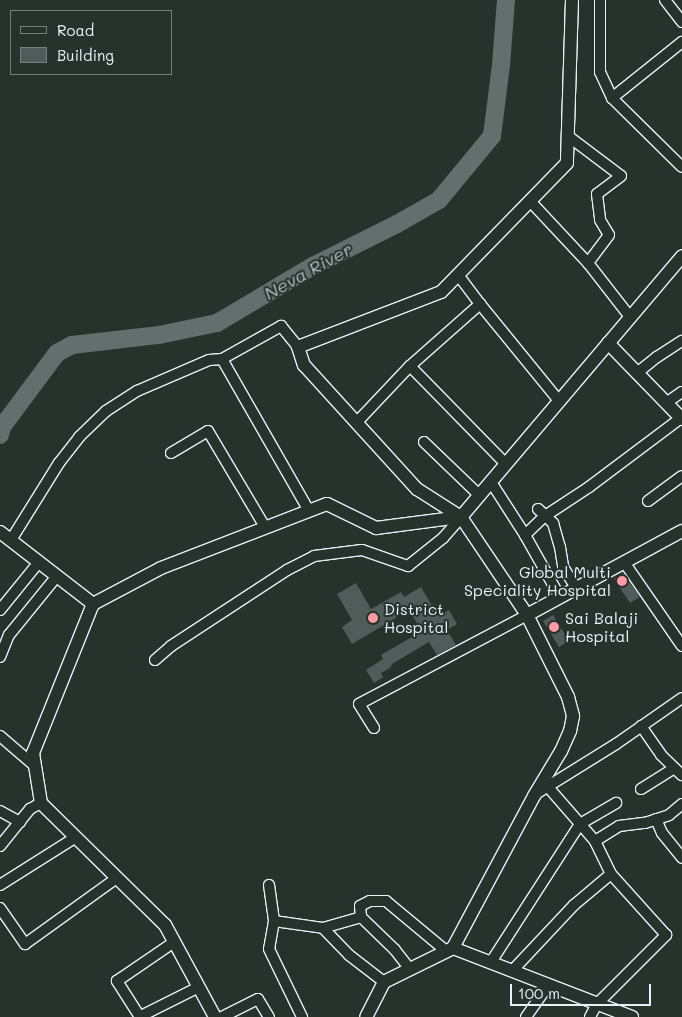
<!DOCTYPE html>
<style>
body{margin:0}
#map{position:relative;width:682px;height:1017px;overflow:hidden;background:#26332d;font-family:Mali,sans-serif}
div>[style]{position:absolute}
.river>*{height:18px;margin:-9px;padding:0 9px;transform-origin:9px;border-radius:9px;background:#636f6d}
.building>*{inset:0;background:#505c59}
.roads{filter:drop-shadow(1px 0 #e8f1f8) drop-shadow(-1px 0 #e8f1f8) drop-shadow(0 1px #e8f1f8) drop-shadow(0 -1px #e8f1f8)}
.minor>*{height:10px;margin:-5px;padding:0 5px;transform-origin:5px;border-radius:5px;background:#26332d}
.tertiary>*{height:12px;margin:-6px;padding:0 6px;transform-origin:6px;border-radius:6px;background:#26332d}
.dots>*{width:14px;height:14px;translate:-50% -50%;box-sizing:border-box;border:2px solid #26332d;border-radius:50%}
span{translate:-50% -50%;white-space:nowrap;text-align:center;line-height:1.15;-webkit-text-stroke:4px #26332d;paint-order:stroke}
.poi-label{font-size:16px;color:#e8f1f8}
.right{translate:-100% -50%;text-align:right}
.left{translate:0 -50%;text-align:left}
.water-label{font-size:18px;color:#b3bdc0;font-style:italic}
.legend{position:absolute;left:10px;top:10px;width:162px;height:65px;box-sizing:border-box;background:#26332d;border:1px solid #747f7e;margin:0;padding:6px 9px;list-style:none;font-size:15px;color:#e8f1f8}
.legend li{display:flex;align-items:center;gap:10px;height:25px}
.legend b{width:25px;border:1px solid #747f7e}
.scale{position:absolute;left:510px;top:984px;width:141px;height:22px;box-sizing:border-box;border:2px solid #e8f1f8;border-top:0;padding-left:6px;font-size:15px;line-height:18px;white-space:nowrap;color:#e8f1f8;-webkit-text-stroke:4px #26332d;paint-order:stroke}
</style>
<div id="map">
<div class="river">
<i style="left:0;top:435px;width:8px;rotate:-76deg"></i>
<i style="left:2px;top:427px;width:92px;rotate:-53.4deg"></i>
<i style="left:57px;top:353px;width:17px;rotate:-28deg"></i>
<i style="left:72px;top:345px;width:88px;rotate:-6.6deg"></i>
<i style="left:159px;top:335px;width:59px;rotate:-11.7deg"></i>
<i style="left:217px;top:323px;width:112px;rotate:-30.7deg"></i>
<i style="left:313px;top:266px;width:94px;rotate:-26.6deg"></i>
<i style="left:397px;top:224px;width:48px;rotate:-29.7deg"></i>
<i style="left:439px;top:200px;width:83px;rotate:-50.4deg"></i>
<i style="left:492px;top:136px;width:72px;rotate:-82.8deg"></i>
<i style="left:501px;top:65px;width:65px;rotate:-85.6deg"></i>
</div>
<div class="building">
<i style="clip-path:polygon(623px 573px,640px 597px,630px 603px,614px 579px)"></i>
<i style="clip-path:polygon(356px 583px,371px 609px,401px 592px,404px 597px,421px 587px,438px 616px,449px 610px,457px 624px,447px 630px,456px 645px,437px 655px,429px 642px,392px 664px,390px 668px,381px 673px,383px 677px,374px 683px,366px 670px,383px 659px,381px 655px,422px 631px,409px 610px,352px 644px,342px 627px,352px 620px,337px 594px)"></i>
<i style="clip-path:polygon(553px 615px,569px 641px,559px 647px,543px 621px)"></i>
</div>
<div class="roads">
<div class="minor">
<i style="left:600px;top:0;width:72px;rotate:90deg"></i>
<i style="left:600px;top:72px;width:29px;rotate:65deg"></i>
<i style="left:612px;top:98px;width:90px;rotate:-38.7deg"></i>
<i style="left:665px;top:0;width:28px;rotate:52deg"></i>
<i style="left:612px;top:98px;width:98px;rotate:44.6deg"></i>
<i style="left:568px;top:136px;width:66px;rotate:37deg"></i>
<i style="left:621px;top:176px;width:30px;rotate:143deg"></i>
<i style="left:597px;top:194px;width:26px;rotate:83deg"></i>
<i style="left:600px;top:220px;width:17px;rotate:59deg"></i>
<i style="left:609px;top:235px;width:35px;rotate:127deg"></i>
<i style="left:530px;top:201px;width:85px;rotate:46.9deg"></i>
<i style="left:588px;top:263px;width:68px;rotate:52.1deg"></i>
<i style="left:480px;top:304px;width:125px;rotate:50.8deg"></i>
<i style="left:222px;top:359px;width:68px;rotate:-29.2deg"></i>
<i style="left:281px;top:326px;width:27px;rotate:51deg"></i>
<i style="left:410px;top:366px;width:94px;rotate:-41.5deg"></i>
<i style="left:480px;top:304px;width:36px;rotate:-127deg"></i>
<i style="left:637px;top:373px;width:26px;rotate:-39deg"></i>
<i style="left:657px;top:357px;width:30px;rotate:-33deg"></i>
<i style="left:666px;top:403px;width:19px;rotate:-35deg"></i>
<i style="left:357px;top:422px;width:77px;rotate:-46.6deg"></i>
<i style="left:410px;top:366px;width:137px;rotate:45.6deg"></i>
<i style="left:424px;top:442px;width:76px;rotate:43.9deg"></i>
<i style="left:171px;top:453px;width:43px;rotate:-30.7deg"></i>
<i style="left:208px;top:431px;width:112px;rotate:59.3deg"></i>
<i style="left:491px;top:482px;width:63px;rotate:57.3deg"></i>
<i style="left:525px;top:535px;width:71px;rotate:60.6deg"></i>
<i style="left:648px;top:501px;width:42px;rotate:-36.3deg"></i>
<i style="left:538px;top:509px;width:21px;rotate:43deg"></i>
<i style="left:553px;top:523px;width:25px;rotate:74deg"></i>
<i style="left:560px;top:547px;width:20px;rotate:81deg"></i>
<i style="left:563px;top:567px;width:25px;rotate:58deg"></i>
<i style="left:525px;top:535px;width:28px;rotate:-44deg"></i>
<i style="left:545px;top:516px;width:53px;rotate:-33.4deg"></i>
<i style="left:589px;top:487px;width:115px;rotate:-36.9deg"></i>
<i style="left:11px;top:540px;width:91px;rotate:-58.1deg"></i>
<i style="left:59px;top:463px;width:33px;rotate:-52deg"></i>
<i style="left:79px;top:437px;width:37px;rotate:-44deg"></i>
<i style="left:106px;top:411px;width:37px;rotate:-33deg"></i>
<i style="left:137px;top:391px;width:78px;rotate:-23.3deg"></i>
<i style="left:209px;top:360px;width:13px;rotate:-4deg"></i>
<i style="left:222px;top:359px;width:175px;rotate:60.2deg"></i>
<i style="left:624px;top:562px;width:102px;rotate:55.4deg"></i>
<i style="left:0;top:610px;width:62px;rotate:-50.9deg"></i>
<i style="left:0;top:657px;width:24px;rotate:-68deg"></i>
<i style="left:9px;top:635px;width:76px;rotate:-50.9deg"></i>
<i style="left:155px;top:660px;width:21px;rotate:-41deg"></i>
<i style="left:171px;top:646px;width:139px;rotate:-33.2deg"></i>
<i style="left:287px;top:570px;width:30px;rotate:-27deg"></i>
<i style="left:314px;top:556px;width:48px;rotate:-7.1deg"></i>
<i style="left:362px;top:550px;width:49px;rotate:19.2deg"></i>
<i style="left:408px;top:566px;width:45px;rotate:-38.7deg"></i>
<i style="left:443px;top:538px;width:28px;rotate:-49deg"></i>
<i style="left:641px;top:726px;width:35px;rotate:55deg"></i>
<i style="left:661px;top:755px;width:29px;rotate:44deg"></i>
<i style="left:374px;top:728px;width:28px;rotate:-122deg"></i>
<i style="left:359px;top:704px;width:190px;rotate:-27.9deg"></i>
<i style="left:0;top:736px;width:46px;rotate:40.6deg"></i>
<i style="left:548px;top:787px;width:72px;rotate:49deg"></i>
<i style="left:595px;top:841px;width:28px;rotate:-32deg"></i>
<i style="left:619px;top:826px;width:26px;rotate:-7deg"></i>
<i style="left:645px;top:823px;width:25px;rotate:-18deg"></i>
<i style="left:669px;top:815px;width:17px;rotate:-40deg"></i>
<i style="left:641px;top:789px;width:39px;rotate:-32deg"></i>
<i style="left:534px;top:795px;width:97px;rotate:-31.9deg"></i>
<i style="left:616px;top:744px;width:80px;rotate:-34.9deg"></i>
<i style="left:0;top:811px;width:23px;rotate:29deg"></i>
<i style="left:656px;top:819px;width:15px;rotate:67deg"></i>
<i style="left:662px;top:833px;width:32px;rotate:51deg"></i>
<i style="left:0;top:846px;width:48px;rotate:-51deg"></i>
<i style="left:30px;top:809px;width:13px;rotate:-29deg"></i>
<i style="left:0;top:885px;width:90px;rotate:-32.3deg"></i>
<i style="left:269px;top:885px;width:36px;rotate:82deg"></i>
<i style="left:274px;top:921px;width:28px;rotate:100deg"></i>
<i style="left:269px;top:949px;width:76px;rotate:64.1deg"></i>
<i style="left:0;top:908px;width:44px;rotate:55.2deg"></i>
<i style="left:25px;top:944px;width:113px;rotate:-35.7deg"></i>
<i style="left:361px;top:917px;width:11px;rotate:-95deg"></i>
<i style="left:360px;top:906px;width:11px;rotate:-27deg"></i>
<i style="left:370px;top:901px;width:16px"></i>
<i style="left:386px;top:901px;width:78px;rotate:39.8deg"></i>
<i style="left:274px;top:921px;width:49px;rotate:8.1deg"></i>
<i style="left:323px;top:928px;width:37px;rotate:46deg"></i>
<i style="left:349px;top:955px;width:44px;rotate:37.6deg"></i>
<i style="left:323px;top:928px;width:40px;rotate:-16deg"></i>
<i style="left:361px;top:917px;width:47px;rotate:44.1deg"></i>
<i style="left:395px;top:950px;width:24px;rotate:52deg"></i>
<i style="left:491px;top:962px;width:164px;rotate:-57.2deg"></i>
<i style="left:580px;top:824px;width:42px;rotate:-30.3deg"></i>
<i style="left:512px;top:971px;width:91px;rotate:-46.8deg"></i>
<i style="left:574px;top:905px;width:48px;rotate:-40deg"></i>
<i style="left:139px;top:1017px;width:67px;rotate:-26.6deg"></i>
<i style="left:140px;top:1017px;width:43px;rotate:-122.6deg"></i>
<i style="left:117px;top:981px;width:69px;rotate:-34.4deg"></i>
<i style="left:222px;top:1017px;width:40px;rotate:-26.6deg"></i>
<i style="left:258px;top:999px;width:21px;rotate:59deg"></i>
<i style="left:526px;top:1017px;width:39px;rotate:-55deg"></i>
<i style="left:590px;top:1017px;width:15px;rotate:-62deg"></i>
<i style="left:597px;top:1004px;width:98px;rotate:-45deg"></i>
<i style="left:666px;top:935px;width:82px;rotate:-132deg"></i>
<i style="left:611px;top:874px;width:37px;rotate:-116deg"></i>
</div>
<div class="tertiary">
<i style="left:572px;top:0;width:163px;rotate:91.8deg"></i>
<i style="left:567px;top:163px;width:180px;rotate:134.3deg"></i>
<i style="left:441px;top:292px;width:153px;rotate:159deg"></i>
<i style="left:298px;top:347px;width:19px;rotate:72deg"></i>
<i style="left:304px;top:365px;width:168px;rotate:47.7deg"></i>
<i style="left:417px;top:489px;width:52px;rotate:32.5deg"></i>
<i style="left:461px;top:517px;width:342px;rotate:-49.7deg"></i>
<i style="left:608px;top:343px;width:106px;rotate:45.8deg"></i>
<i style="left:0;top:532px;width:118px;rotate:37.7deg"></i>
<i style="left:527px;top:615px;width:176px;rotate:-28.5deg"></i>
<i style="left:453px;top:948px;width:192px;rotate:21.1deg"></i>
<i style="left:215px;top:1017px;width:105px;rotate:-118.5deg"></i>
<i style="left:165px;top:925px;width:174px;rotate:-135.5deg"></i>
<i style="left:41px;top:803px;width:51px;rotate:-99.1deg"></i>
<i style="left:33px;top:753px;width:161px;rotate:-68.1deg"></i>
<i style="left:93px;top:604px;width:77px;rotate:-27.9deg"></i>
<i style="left:161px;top:568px;width:178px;rotate:-21.1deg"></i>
<i style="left:327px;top:504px;width:55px;rotate:26.1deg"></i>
<i style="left:376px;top:528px;width:86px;rotate:-7.4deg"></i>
<i style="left:461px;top:517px;width:118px;rotate:56deg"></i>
<i style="left:527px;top:615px;width:92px;rotate:63.4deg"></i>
<i style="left:568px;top:697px;width:20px;rotate:75deg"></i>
<i style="left:573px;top:716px;width:15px;rotate:101deg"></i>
<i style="left:570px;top:731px;width:22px;rotate:114deg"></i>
<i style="left:561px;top:751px;width:52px;rotate:121deg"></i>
<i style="left:534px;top:796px;width:172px;rotate:118.1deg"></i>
<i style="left:453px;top:948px;width:77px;rotate:153.8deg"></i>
<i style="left:384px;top:982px;width:39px;rotate:117deg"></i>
</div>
</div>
<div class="dots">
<i style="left:622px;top:581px;background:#ff9aa2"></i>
<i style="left:373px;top:618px;background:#ff9aa2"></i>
<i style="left:554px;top:627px;background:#ff9aa2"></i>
</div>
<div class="poi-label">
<span class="right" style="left:611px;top:581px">Global Multi<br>Speciality Hospital</span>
<span class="left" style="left:384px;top:618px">District<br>Hospital</span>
<span class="left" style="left:565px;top:627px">Sai Balaji<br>Hospital</span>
</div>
<div class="water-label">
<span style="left:308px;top:271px;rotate:-29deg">Neva River</span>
</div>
<ul class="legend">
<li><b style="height:6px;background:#26332d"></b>Road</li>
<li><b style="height:14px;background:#505c59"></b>Building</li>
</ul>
<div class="scale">100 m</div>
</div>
